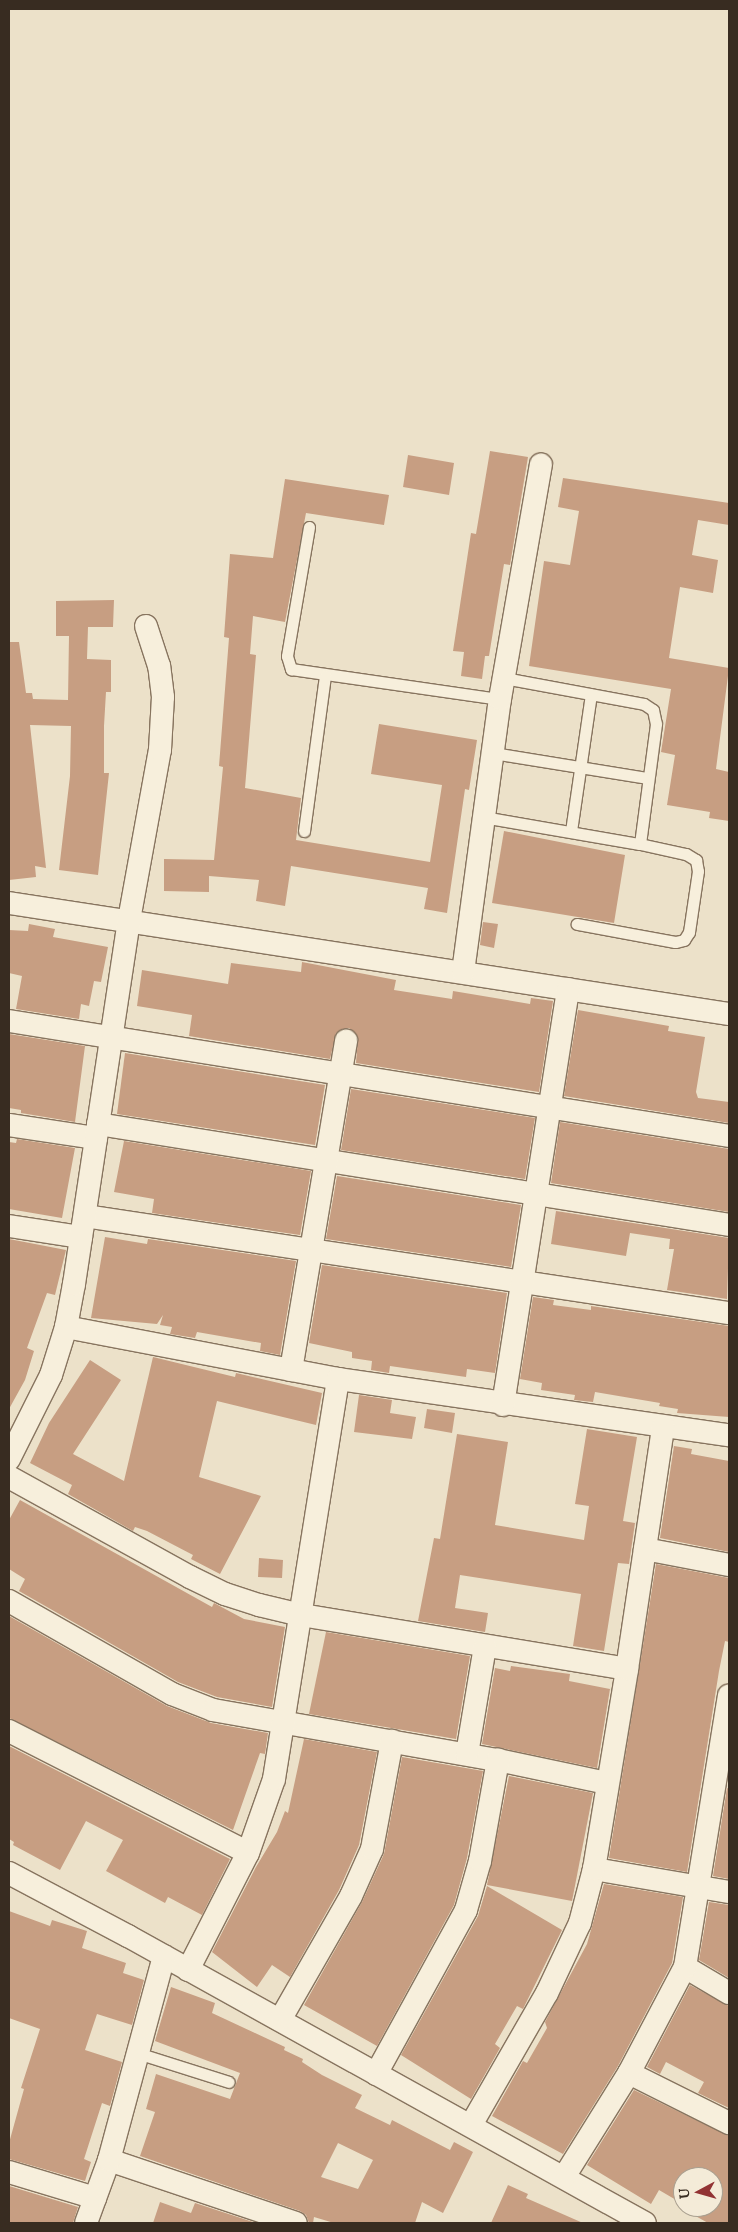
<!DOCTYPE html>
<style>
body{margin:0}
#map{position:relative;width:738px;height:2232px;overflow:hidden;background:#ece1c9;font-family:Lora,serif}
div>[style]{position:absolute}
.building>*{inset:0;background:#c79e82}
.roads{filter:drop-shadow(1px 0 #87745f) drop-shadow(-1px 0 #87745f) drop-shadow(0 1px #87745f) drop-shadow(0 -1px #87745f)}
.lane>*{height:11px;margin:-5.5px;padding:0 5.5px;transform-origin:5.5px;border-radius:5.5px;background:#f7efdc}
.street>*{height:22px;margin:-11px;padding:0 11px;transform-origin:11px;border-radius:11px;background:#f7efdc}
span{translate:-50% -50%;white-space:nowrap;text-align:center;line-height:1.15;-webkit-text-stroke:5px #f4ebd8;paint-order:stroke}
.frame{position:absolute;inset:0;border:10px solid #382c21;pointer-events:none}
.north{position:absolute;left:673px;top:2167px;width:50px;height:50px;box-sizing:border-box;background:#f4ebd8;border:1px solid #a99f8f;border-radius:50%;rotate:264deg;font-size:14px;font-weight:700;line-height:20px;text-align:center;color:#382c21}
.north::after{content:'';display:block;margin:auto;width:18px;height:22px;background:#923334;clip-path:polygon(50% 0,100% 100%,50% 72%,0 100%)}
</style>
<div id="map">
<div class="building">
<i style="clip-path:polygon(490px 451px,528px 457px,510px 565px,504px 564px,489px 656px,485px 656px,482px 679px,461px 676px,464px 652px,453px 651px,471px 533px,476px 534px)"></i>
<i style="clip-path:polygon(408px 455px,454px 463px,449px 495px,403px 487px)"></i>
<i style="clip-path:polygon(563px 478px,729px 503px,729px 525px,698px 520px,692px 555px,718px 560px,713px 593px,680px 587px,669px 658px,729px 668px,716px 769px,729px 772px,729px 821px,709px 818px,710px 812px,667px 805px,675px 755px,661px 752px,671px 689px,529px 666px,544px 561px,570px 565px,579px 511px,558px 507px)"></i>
<i style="clip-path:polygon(285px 479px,389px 495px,384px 525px,306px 513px,285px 622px,253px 616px,250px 654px,256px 655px,245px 788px,301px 798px,296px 840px,430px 862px,442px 785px,371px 774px,379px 724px,477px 740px,469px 790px,465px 789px,447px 913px,424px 909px,428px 888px,291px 866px,285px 906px,256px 901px,259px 880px,209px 876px,209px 892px,164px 891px,164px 859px,214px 860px,223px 767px,219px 766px,229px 638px,224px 637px,230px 554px,273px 558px)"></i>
<i style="clip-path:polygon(114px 600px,113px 627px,88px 627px,87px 659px,111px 660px,111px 692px,106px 692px,104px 726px,104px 773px,109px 773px,98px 875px,59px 870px,70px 776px,71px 726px,30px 725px,46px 868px,35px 866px,36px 877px,9px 880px,9px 642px,19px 642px,26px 693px,32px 693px,33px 699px,68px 700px,69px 636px,56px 636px,56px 601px)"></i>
<i style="clip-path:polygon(504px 831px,625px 855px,614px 923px,492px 903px)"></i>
<i style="clip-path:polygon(483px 922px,498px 924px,494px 948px,480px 945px)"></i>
<i style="clip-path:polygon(29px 924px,55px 929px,53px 937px,108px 947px,101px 982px,94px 981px,89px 1006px,81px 1004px,79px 1019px,16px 1009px,22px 976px,9px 973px,9px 930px,28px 931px)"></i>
<i style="clip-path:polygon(302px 962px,396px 980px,394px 990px,452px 999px,453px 991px,530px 1004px,531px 998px,553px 1001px,539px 1092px,356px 1063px,358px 1037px,349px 1028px,336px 1033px,330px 1059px,189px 1036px,192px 1015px,137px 1006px,142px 970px,228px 984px,231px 963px,301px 972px)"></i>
<i style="clip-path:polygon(578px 1010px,669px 1026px,668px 1031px,705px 1037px,696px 1092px,698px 1098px,729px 1102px,729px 1123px,564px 1096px)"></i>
<i style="clip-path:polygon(9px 1034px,85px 1046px,75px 1122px,21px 1113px,21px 1110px,9px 1108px)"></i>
<i style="clip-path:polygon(125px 1053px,325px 1085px,315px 1145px,117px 1114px)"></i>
<i style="clip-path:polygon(351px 1089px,535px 1118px,525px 1179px,341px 1150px)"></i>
<i style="clip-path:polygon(560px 1122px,729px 1149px,729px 1212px,551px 1183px)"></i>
<i style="clip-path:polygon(17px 1139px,75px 1148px,62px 1218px,9px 1209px,9px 1142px,16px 1143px)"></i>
<i style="clip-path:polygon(124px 1141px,311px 1171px,300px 1235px,152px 1213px,154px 1199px,114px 1192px)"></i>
<i style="clip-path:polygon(337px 1176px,521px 1205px,511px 1267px,326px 1239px)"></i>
<i style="clip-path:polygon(556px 1211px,729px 1238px,727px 1299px,667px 1290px,674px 1249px,669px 1249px,670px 1239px,630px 1233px,626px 1256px,551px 1244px)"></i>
<i style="clip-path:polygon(105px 1237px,147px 1244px,148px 1239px,296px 1261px,280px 1355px,260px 1351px,261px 1343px,197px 1332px,195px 1338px,170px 1334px,172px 1327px,160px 1325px,163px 1315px,157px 1324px,91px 1318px)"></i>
<i style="clip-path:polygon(9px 1239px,66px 1250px,55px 1295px,47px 1293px,27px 1348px,34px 1351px,25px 1380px,9px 1409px)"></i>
<i style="clip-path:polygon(322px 1265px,507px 1293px,495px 1373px,467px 1369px,466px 1377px,390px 1366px,389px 1373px,371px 1370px,372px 1361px,352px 1358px,352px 1352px,309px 1343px)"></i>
<i style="clip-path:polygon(533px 1297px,554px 1300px,553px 1305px,591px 1310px,591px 1306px,729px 1326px,729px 1417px,677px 1413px,678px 1409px,659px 1406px,660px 1403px,595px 1392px,593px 1402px,574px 1400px,575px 1395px,541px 1390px,542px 1383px,520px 1379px)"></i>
<i style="clip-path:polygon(153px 1357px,235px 1377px,236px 1373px,322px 1393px,316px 1425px,217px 1401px,199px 1477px,261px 1496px,220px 1574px,191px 1559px,193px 1555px,147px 1531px,135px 1527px,133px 1531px,68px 1494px,72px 1485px,30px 1463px,49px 1423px,90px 1360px,121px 1380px,73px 1454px,124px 1481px)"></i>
<i style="clip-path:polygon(359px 1395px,392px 1400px,390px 1413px,416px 1417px,412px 1439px,354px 1432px)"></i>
<i style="clip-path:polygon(427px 1409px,455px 1413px,452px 1433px,424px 1428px)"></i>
<i style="clip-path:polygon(587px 1429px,637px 1437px,623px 1521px,635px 1523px,629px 1564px,618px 1563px,604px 1651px,573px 1646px,581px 1594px,460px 1575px,455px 1608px,488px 1613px,485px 1632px,418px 1621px,434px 1538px,440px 1539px,457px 1434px,508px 1442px,495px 1525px,584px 1540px,589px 1506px,575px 1504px)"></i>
<i style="clip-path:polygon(674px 1446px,692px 1449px,691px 1454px,729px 1461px,729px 1552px,660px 1538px)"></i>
<i style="clip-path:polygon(20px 1500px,212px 1607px,214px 1603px,244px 1619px,285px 1627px,272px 1707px,217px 1697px,178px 1682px,19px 1591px,25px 1579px,9px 1569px,9px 1520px)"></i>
<i style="clip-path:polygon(259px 1558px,283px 1560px,282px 1578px,258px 1577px)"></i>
<i style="clip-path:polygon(656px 1564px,729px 1578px,729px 1642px,725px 1641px,719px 1671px,687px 1872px,609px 1858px)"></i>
<i style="clip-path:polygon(9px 1616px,167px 1706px,211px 1723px,268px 1733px,265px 1754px,260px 1753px,233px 1830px,9px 1718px)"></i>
<i style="clip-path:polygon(326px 1632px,470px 1656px,456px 1739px,309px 1714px)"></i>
<i style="clip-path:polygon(511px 1666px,570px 1674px,569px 1681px,610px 1689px,597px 1768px,482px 1744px,495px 1668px,510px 1671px)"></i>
<i style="clip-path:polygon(304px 1739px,377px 1752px,359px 1845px,339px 1890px,290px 1977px,272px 1965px,257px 1987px,212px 1952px,256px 1867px,277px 1832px,285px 1811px,288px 1813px)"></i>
<i style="clip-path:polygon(9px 1746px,230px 1859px,202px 1915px,168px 1897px,165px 1903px,106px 1871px,123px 1840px,86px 1821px,60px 1870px,13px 1845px,14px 1842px,9px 1839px)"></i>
<i style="clip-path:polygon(402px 1757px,483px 1771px,467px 1858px,454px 1905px,377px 2046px,304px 2005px,362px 1902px,384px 1854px)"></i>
<i style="clip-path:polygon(509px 1776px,593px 1793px,572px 1901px,487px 1885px)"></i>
<i style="clip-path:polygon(727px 1788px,729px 1789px,729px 1879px,713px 1876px)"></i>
<i style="clip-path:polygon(604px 1884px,683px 1897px,672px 1963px,618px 2066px,563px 2154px,492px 2116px,523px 2061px,527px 2063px,547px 2028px,545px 2022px,587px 1944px)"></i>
<i style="clip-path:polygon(487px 1886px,562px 1930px,523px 2009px,517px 2006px,495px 2044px,500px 2048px,471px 2099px,401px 2055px,478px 1916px)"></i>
<i style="clip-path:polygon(709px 1902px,729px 1905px,729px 1978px,699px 1960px)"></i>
<i style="clip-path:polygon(9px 1911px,50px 1926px,52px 1920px,87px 1931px,82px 1948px,126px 1963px,123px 1973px,144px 1980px,132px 2025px,97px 2014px,85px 2050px,122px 2062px,110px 2106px,102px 2103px,84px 2159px,91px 2162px,85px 2181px,9px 2159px,9px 2143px,24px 2089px,21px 2088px,40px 2029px,9px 2018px)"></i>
<i style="clip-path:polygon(690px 1985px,729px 2006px,729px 2108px,698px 2093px,704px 2082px,666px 2062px,660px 2074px,647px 2067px)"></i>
<i style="clip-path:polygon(evenodd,171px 1987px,215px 2003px,212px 2013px,285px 2047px,284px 2050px,303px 2059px,302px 2062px,322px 2075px,362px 2095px,355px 2108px,390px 2125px,392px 2120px,450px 2150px,454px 2142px,473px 2152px,443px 2213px,422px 2202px,415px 2223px,334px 2223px,314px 2217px,313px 2223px,309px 2223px,306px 2215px,300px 2211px,140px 2156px,155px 2112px,146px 2109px,156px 2074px,230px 2099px,240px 2073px,155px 2041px,171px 1987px,338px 2143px,373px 2160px,358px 2189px,321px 2177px,338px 2143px)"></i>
<i style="clip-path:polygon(634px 2090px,729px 2136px,729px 2223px,708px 2223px,692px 2214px,694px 2210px,688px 2207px,713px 2207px,713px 2177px,683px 2177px,683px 2204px,659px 2190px,651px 2204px,587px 2165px)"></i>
<i style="clip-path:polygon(508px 2185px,528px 2194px,526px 2198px,583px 2223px,491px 2223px)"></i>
<i style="clip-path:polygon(9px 2186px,78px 2207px,73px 2223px,9px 2223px)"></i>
<i style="clip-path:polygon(160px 2202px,191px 2213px,195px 2203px,256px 2223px,153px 2223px)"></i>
</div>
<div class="roads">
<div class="lane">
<i style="left:309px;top:527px;width:131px;rotate:99.7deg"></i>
<i style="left:287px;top:656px;width:14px;rotate:73deg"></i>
<i style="left:291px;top:669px;width:211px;rotate:8.2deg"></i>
<i style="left:504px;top:678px;width:142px;rotate:10.5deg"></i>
<i style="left:644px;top:704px;width:11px;rotate:34deg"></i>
<i style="left:653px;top:710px;width:14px;rotate:78deg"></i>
<i style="left:656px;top:724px;width:121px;rotate:97.6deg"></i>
<i style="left:493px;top:753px;width:157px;rotate:9.2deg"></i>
<i style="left:483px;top:817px;width:159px;rotate:9.8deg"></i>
<i style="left:640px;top:844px;width:47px;rotate:12.3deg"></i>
<i style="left:686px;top:854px;width:12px;rotate:31deg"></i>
<i style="left:696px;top:860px;width:11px;rotate:80deg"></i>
<i style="left:698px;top:871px;width:62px;rotate:98.4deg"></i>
<i style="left:689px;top:932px;width:9px;rotate:122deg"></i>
<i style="left:684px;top:940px;width:9px;rotate:167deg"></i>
<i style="left:675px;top:942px;width:100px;rotate:-169.6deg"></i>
<i style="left:304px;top:831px;width:157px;rotate:-82.3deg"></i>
<i style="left:571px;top:831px;width:138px;rotate:-81.7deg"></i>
<i style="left:137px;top:2053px;width:96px;rotate:17.5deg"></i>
</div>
<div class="street">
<i style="left:9px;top:903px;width:729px;rotate:8.76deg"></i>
<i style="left:463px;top:972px;width:275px;rotate:-82.3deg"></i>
<i style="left:500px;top:699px;width:238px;rotate:-80.1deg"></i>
<i style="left:9px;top:1021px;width:729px;rotate:9.07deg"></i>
<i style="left:98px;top:1124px;width:639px;rotate:9.09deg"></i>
<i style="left:9px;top:1125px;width:88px;rotate:8.5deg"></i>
<i style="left:85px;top:1216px;width:651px;rotate:8.57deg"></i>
<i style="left:9px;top:1226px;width:73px;rotate:8.7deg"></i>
<i style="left:66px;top:1327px;width:277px;rotate:10.8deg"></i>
<i style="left:338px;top:1379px;width:395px;rotate:8.2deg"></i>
<i style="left:291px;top:1370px;width:334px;rotate:-80.5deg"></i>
<i style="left:503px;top:1405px;width:421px;rotate:-81.1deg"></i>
<i style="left:9px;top:1459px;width:94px;rotate:-63.4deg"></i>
<i style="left:51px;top:1375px;width:50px;rotate:-72.6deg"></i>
<i style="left:66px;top:1327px;width:44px;rotate:-79.5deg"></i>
<i style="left:74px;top:1284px;width:368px;rotate:-81.4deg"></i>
<i style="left:129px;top:920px;width:173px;rotate:-79.7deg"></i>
<i style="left:160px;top:750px;width:53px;rotate:-86.8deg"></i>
<i style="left:163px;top:697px;width:31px;rotate:-97deg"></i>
<i style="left:159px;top:666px;width:42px;rotate:-108deg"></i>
<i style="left:9px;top:1477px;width:207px;rotate:28.9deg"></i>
<i style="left:190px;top:1577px;width:39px;rotate:26deg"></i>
<i style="left:225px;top:1594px;width:36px;rotate:18deg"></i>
<i style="left:259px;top:1605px;width:43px;rotate:13.4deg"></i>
<i style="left:301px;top:1615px;width:330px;rotate:9.4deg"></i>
<i style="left:645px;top:1549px;width:86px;rotate:10.8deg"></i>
<i style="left:9px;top:1601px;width:188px;rotate:29.7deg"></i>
<i style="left:172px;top:1694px;width:44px;rotate:21.3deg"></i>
<i style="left:213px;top:1710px;width:289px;rotate:10deg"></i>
<i style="left:498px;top:1760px;width:111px;rotate:11.9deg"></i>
<i style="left:9px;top:1731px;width:268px;rotate:27deg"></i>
<i style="left:467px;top:1754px;width:109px;rotate:-80.5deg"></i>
<i style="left:594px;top:1869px;width:137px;rotate:9.7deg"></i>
<i style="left:9px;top:1873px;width:135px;rotate:27.9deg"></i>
<i style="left:128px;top:1936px;width:591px;rotate:29.04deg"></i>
<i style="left:685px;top:1967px;width:51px;rotate:30.6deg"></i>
<i style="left:188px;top:1970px;width:131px;rotate:-62.9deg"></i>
<i style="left:248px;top:1853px;width:78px;rotate:-70.6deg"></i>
<i style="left:274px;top:1779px;width:405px;rotate:-80.9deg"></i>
<i style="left:280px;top:2020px;width:143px;rotate:-60.2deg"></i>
<i style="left:351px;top:1896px;width:51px;rotate:-65.9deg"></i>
<i style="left:372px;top:1849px;width:110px;rotate:-79.5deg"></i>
<i style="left:629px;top:2073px;width:112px;rotate:26.6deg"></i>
<i style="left:376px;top:2074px;width:187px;rotate:-61.2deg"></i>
<i style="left:466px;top:1910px;width:51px;rotate:-74.1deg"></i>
<i style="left:480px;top:1861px;width:103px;rotate:-79.9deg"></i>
<i style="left:471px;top:2125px;width:152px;rotate:-60.1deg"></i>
<i style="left:547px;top:1993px;width:77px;rotate:-64.8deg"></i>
<i style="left:580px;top:1923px;width:56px;rotate:-75.5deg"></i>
<i style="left:594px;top:1869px;width:203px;rotate:-80.6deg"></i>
<i style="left:627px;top:1669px;width:245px;rotate:-81.5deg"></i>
<i style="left:109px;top:2160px;width:197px;rotate:18.6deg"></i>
<i style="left:9px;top:2172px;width:90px;rotate:16.8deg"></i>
<i style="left:564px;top:2177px;width:123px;rotate:-58deg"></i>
<i style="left:629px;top:2073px;width:120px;rotate:-62.2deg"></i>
<i style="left:685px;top:1967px;width:275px;rotate:-80.8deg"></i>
<i style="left:86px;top:2223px;width:67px;rotate:-69.9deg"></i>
<i style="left:109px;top:2160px;width:211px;rotate:-74.9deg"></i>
</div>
</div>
<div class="frame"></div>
<div class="north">U</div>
</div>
